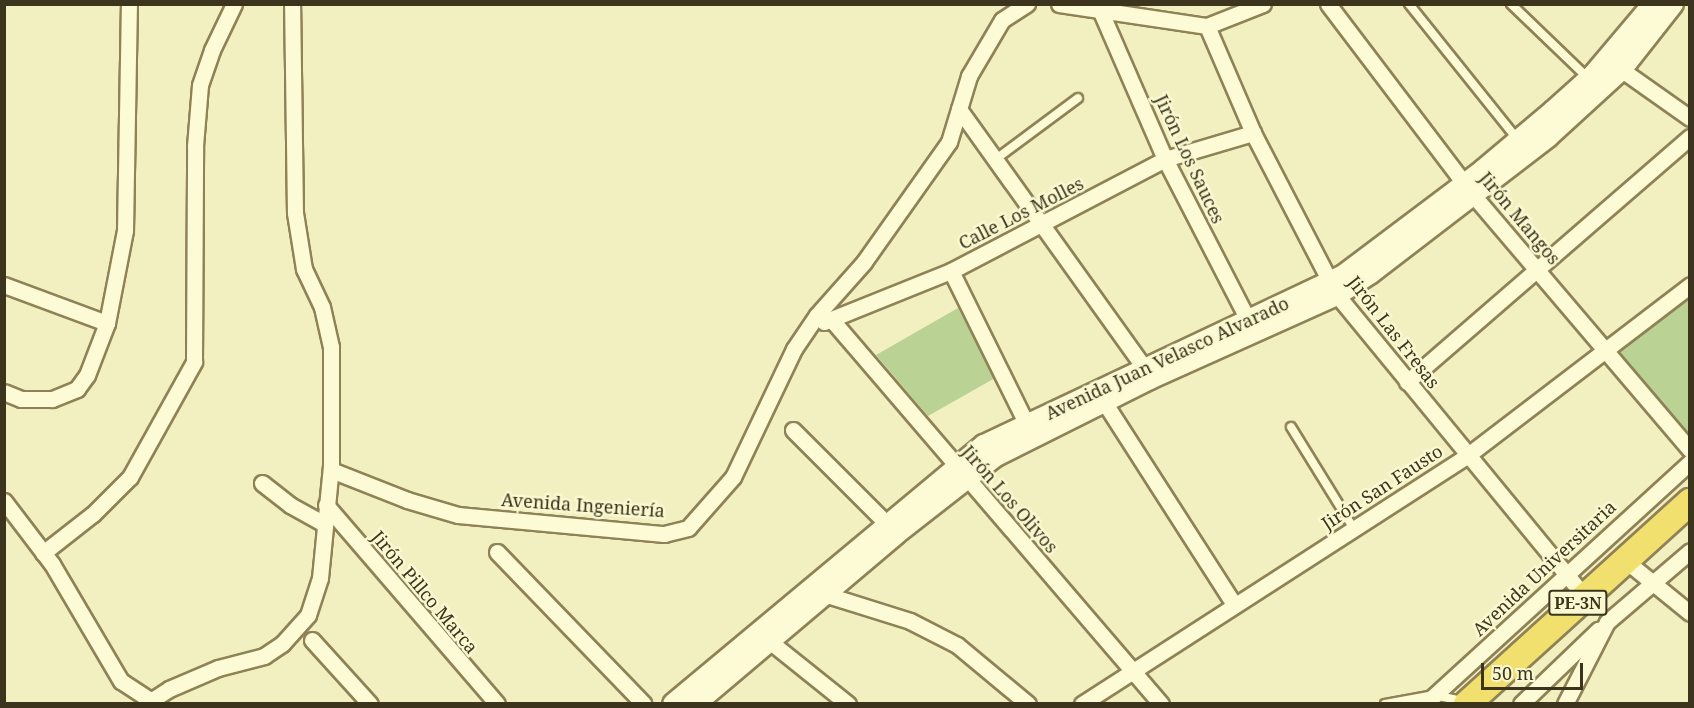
<!DOCTYPE html>
<meta charset="utf-8">
<style>
body{margin:0}
#map{position:relative;width:1694px;height:708px;overflow:hidden;background:#f2f0c0;font-family:"Noto Serif",serif}
div>[style]{position:absolute}
.green>*{inset:0;background:#bad293}
.roads{filter:drop-shadow(2px 0 #8e8256) drop-shadow(-2px 0 #8e8256) drop-shadow(0 2px #8e8256) drop-shadow(0 -2px #8e8256)}
.service>*{height:8px;margin:-4px;padding:0 4px;transform-origin:4px;border-radius:4px;background:#fcfbd5}
.minor>*{height:15px;margin:-7.5px;padding:0 7.5px;transform-origin:7.5px;border-radius:7.5px;background:#fcfbd5}
.tertiary>*{height:20px;margin:-10px;padding:0 10px;transform-origin:10px;border-radius:10px;background:#fcfbd5}
.trunk>*{height:26px;margin:-13px;padding:0 13px;transform-origin:13px;border-radius:13px;background:#f2e06e}
span{translate:-50% -50%;white-space:nowrap;text-align:center;line-height:1.15;-webkit-text-stroke:5px #f9f8d1;paint-order:stroke}
.shield-label span{padding:2px 4px;background:#f9f8d1;border:2px solid;border-radius:4px;-webkit-text-stroke-width:0}
.shield-label{font-size:16px;color:#3c341c;font-weight:700}
.street-label{font-size:18px;color:#3c341c}
.frame{position:absolute;inset:0;border:6px solid #3c341c;pointer-events:none}
.scale{position:absolute;left:1481px;top:663px;width:102px;height:27px;box-sizing:border-box;border:3px solid #3c341c;border-top:0;padding-left:8px;font-size:18px;line-height:21px;white-space:nowrap;color:#3c341c;-webkit-text-stroke:4px #f9f8d1;paint-order:stroke}
</style>
<div id="map">
<div class="green">
<i style="clip-path:polygon(1689px 297px,1689px 439px,1617px 355px)"></i>
<i style="clip-path:polygon(958px 308px,995px 378px,928px 416px,876px 355px)"></i>
</div>
<div class="roads">
<div class="service">
<i style="left:1409px;top:4px;width:173px;rotate:51.3deg"></i>
<i style="left:1511px;top:4px;width:107px;rotate:43.9deg"></i>
<i style="left:996px;top:159px;width:102px;rotate:-36.6deg"></i>
<i style="left:1291px;top:427px;width:120px;rotate:58.3deg"></i>
<i style="left:1385px;top:704px;width:50px;rotate:-10.4deg"></i>
<i style="left:1434px;top:695px;width:30px;rotate:12deg"></i>
</div>
<div class="minor">
<i style="left:1059px;top:4px;width:150px;rotate:8.5deg"></i>
<i style="left:1207px;top:26px;width:60px;rotate:-21.4deg"></i>
<i style="left:1328px;top:4px;width:241px;rotate:52.8deg"></i>
<i style="left:1474px;top:196px;width:333px;rotate:49.6deg"></i>
<i style="left:1101px;top:12px;width:160px;rotate:66.5deg"></i>
<i style="left:1165px;top:159px;width:181px;rotate:62.7deg"></i>
<i style="left:1207px;top:26px;width:116px;rotate:66.7deg"></i>
<i style="left:1253px;top:133px;width:182px;rotate:62.6deg"></i>
<i style="left:1337px;top:295px;width:391px;rotate:50.6deg"></i>
<i style="left:1612px;top:63px;width:95px;rotate:35.2deg"></i>
<i style="left:959px;top:109px;width:317px;rotate:54.4deg"></i>
<i style="left:951px;top:271px;width:169px;rotate:63.7deg"></i>
<i style="left:4px;top:285px;width:110px;rotate:20.3deg"></i>
<i style="left:107px;top:323px;width:56px;rotate:111deg"></i>
<i style="left:87px;top:375px;width:17px;rotate:126deg"></i>
<i style="left:77px;top:389px;width:27px;rotate:158deg"></i>
<i style="left:52px;top:399px;width:31px;rotate:180deg"></i>
<i style="left:21px;top:399px;width:18px;rotate:-158deg"></i>
<i style="left:831px;top:319px;width:507px;rotate:49.4deg"></i>
<i style="left:824px;top:322px;width:137px;rotate:-21.9deg"></i>
<i style="left:951px;top:271px;width:242px;rotate:-27.6deg"></i>
<i style="left:1165px;top:159px;width:92px;rotate:-16.5deg"></i>
<i style="left:107px;top:323px;width:95px;rotate:-79deg"></i>
<i style="left:125px;top:230px;width:226px;rotate:-89deg"></i>
<i style="left:1407px;top:382px;width:374px;rotate:-40.9deg"></i>
<i style="left:1099px;top:394px;width:250px;rotate:57.3deg"></i>
<i style="left:793px;top:430px;width:133px;rotate:45deg"></i>
<i style="left:331px;top:470px;width:82px;rotate:21.5deg"></i>
<i style="left:407px;top:500px;width:53px;rotate:16.4deg"></i>
<i style="left:458px;top:515px;width:207px;rotate:5.3deg"></i>
<i style="left:664px;top:534px;width:25px;rotate:-14deg"></i>
<i style="left:688px;top:528px;width:68px;rotate:-48.6deg"></i>
<i style="left:733px;top:477px;width:142px;rotate:-64.5deg"></i>
<i style="left:794px;top:349px;width:41px;rotate:-55.9deg"></i>
<i style="left:817px;top:315px;width:71px;rotate:-48.4deg"></i>
<i style="left:864px;top:262px;width:147px;rotate:-54.7deg"></i>
<i style="left:949px;top:142px;width:69px;rotate:-73.1deg"></i>
<i style="left:969px;top:76px;width:65px;rotate:-59.5deg"></i>
<i style="left:1002px;top:20px;width:30px;rotate:-33deg"></i>
<i style="left:262px;top:483px;width:36px;rotate:38deg"></i>
<i style="left:290px;top:505px;width:38px;rotate:29deg"></i>
<i style="left:4px;top:501px;width:79px;rotate:52.7deg"></i>
<i style="left:52px;top:564px;width:136px;rotate:59.5deg"></i>
<i style="left:121px;top:681px;width:42px;rotate:33.3deg"></i>
<i style="left:326px;top:505px;width:262px;rotate:49.3deg"></i>
<i style="left:497px;top:552px;width:211px;rotate:46deg"></i>
<i style="left:43px;top:553px;width:63px;rotate:-38deg"></i>
<i style="left:93px;top:514px;width:52px;rotate:-45deg"></i>
<i style="left:130px;top:477px;width:132px;rotate:-60.9deg"></i>
<i style="left:194px;top:362px;width:216px;rotate:-89.7deg"></i>
<i style="left:195px;top:146px;width:61px;rotate:-85.3deg"></i>
<i style="left:200px;top:85px;width:37px;rotate:-71deg"></i>
<i style="left:212px;top:50px;width:51px;rotate:-64.4deg"></i>
<i style="left:1626px;top:561px;width:82px;rotate:39.1deg"></i>
<i style="left:824px;top:594px;width:90px;rotate:17.4deg"></i>
<i style="left:910px;top:621px;width:53px;rotate:27.1deg"></i>
<i style="left:957px;top:645px;width:92px;rotate:39.7deg"></i>
<i style="left:763px;top:636px;width:109px;rotate:38.7deg"></i>
<i style="left:312px;top:640px;width:86px;rotate:47.8deg"></i>
<i style="left:146px;top:704px;width:27px;rotate:-33deg"></i>
<i style="left:169px;top:689px;width:53px;rotate:-23.2deg"></i>
<i style="left:218px;top:668px;width:48px;rotate:-14.6deg"></i>
<i style="left:264px;top:656px;width:22px;rotate:-34deg"></i>
<i style="left:282px;top:644px;width:39px;rotate:-48deg"></i>
<i style="left:308px;top:615px;width:39px;rotate:-72deg"></i>
<i style="left:320px;top:578px;width:114px;rotate:-84.4deg"></i>
<i style="left:331px;top:465px;width:118px;rotate:-90deg"></i>
<i style="left:331px;top:347px;width:41px;rotate:-102.7deg"></i>
<i style="left:322px;top:307px;width:42px;rotate:-115.3deg"></i>
<i style="left:304px;top:269px;width:57px;rotate:-99.1deg"></i>
<i style="left:295px;top:213px;width:209px;rotate:-90.8deg"></i>
<i style="left:1082px;top:704px;width:459px;rotate:-32.8deg"></i>
<i style="left:1468px;top:455px;width:280px;rotate:-37.4deg"></i>
<i style="left:1425px;top:704px;width:359px;rotate:-42.4deg"></i>
<i style="left:1521px;top:704px;width:107px;rotate:-43.9deg"></i>
<i style="left:1565px;top:704px;width:92px;rotate:-62.9deg"></i>
<i style="left:1607px;top:622px;width:109px;rotate:-40.5deg"></i>
</div>
<div class="tertiary">
<i style="left:673px;top:704px;width:405px;rotate:-39.8deg"></i>
<i style="left:984px;top:445px;width:399px;rotate:-25.3deg"></i>
<i style="left:1345px;top:274px;width:173px;rotate:-37deg"></i>
<i style="left:1483px;top:170px;width:92px;rotate:-40.1deg"></i>
<i style="left:1553px;top:111px;width:54px;rotate:-42deg"></i>
<i style="left:1593px;top:75px;width:93px;rotate:-49.8deg"></i>
<i style="left:695px;top:704px;width:263px;rotate:-40.2deg"></i>
<i style="left:896px;top:534px;width:127px;rotate:-38deg"></i>
<i style="left:996px;top:456px;width:172px;rotate:-26.6deg"></i>
<i style="left:1150px;top:379px;width:205px;rotate:-24.2deg"></i>
<i style="left:1337px;top:295px;width:40px;rotate:-32.9deg"></i>
<i style="left:1371px;top:273px;width:223px;rotate:-37.5deg"></i>
<i style="left:1548px;top:137px;width:99px;rotate:-42.5deg"></i>
<i style="left:1621px;top:70px;width:84px;rotate:-51.8deg"></i>
</div>
<div class="trunk">
<i style="left:1467px;top:704px;width:301px;rotate:-42.2deg"></i>
</div>
</div>
<div class="shield-label">
<span style="left:1578px;top:603px">PE-3N</span>
</div>
<div class="street-label">
<span style="left:1190px;top:159px;rotate:65deg">Jirón Los Sauces</span>
<span style="left:1021px;top:213px;rotate:-27deg">Calle Los Molles</span>
<span style="left:1520px;top:218px;rotate:50deg">Jirón Mangos</span>
<span style="left:1394px;top:332px;rotate:52deg">Jirón Las Fresas</span>
<span style="left:1167px;top:358px;rotate:-25deg">Avenida Juan Velasco Alvarado</span>
<span style="left:1382px;top:487px;rotate:-33deg">Jirón San Fausto</span>
<span style="left:1010px;top:499px;rotate:49deg">Jirón Los Olivos</span>
<span style="left:583px;top:505px;rotate:4deg">Avenida Ingeniería</span>
<span style="left:1544px;top:568px;rotate:-43deg">Avenida Universitaria</span>
<span style="left:425px;top:592px;rotate:50deg">Jirón Pillco Marca</span>
</div>
<div class="frame"></div>
<div class="scale">50 m</div>
</div>
